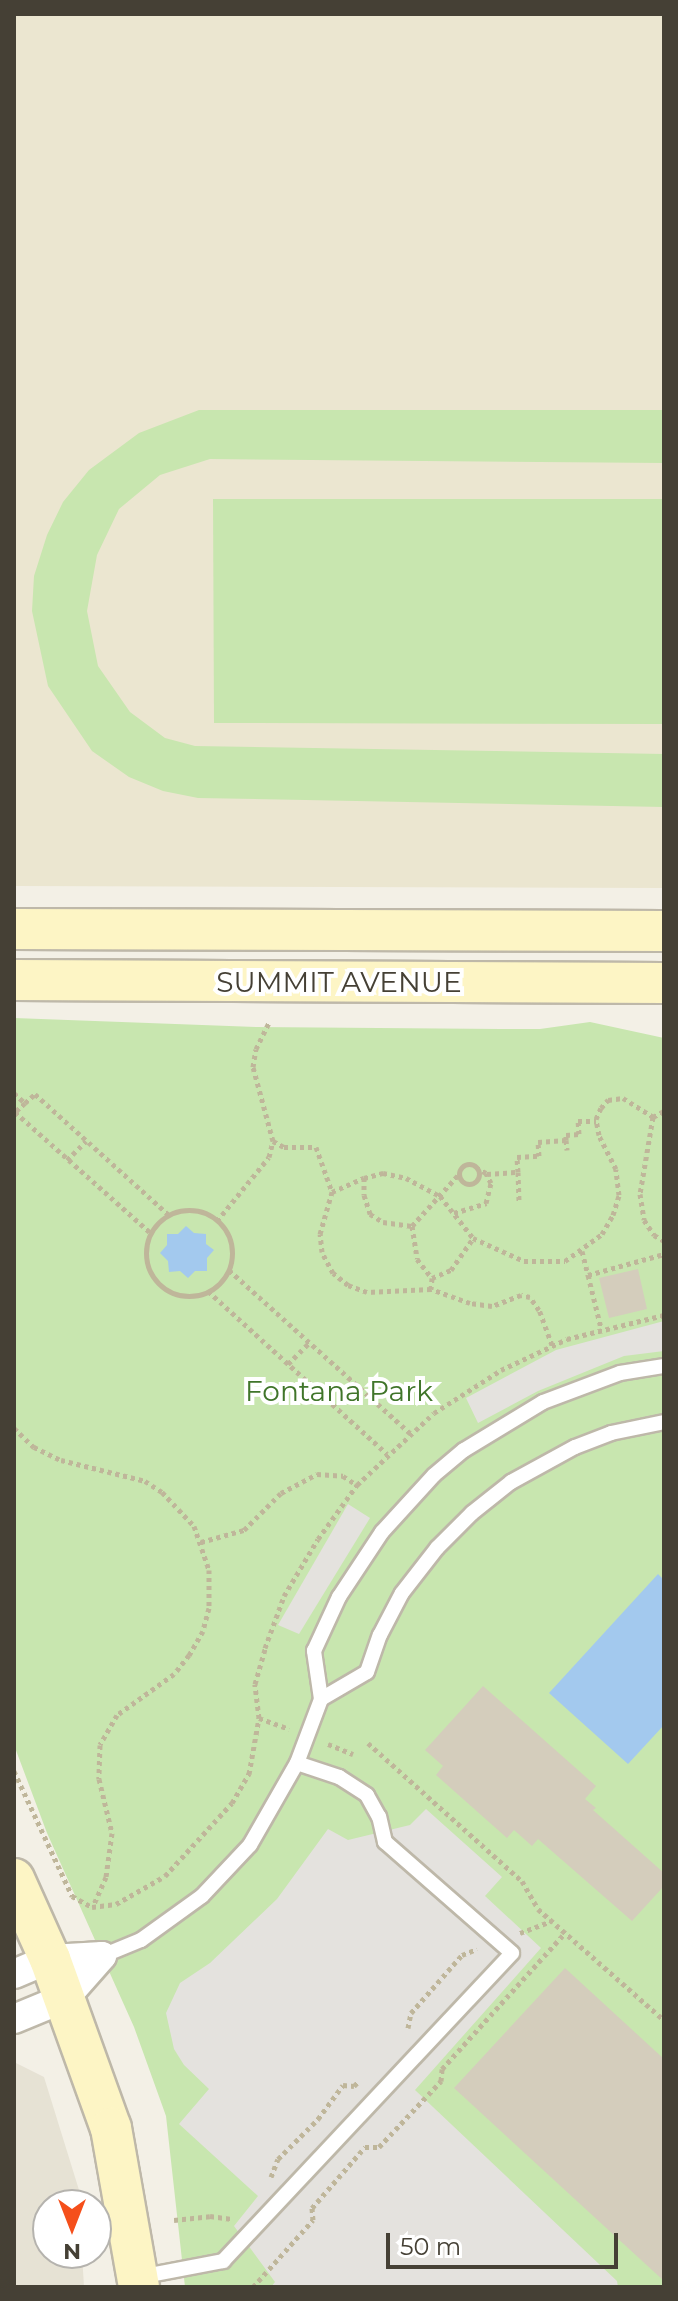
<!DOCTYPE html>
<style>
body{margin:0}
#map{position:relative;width:678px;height:2301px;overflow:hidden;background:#f3f0e6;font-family:Montserrat,sans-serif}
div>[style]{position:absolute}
.residential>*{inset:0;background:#e6e2d4}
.education>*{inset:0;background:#ebe6d0}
.green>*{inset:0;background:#c8e6af}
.parking>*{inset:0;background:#e4e2de}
.water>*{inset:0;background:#a3c9ee}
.building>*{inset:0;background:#d4cdbc}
.path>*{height:5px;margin-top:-2.5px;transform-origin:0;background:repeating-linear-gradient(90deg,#bfb69a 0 4px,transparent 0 8px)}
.path>.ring{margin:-2.5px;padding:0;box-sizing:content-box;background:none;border:5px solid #bfb69a;border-radius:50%}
.roads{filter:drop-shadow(2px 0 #beb8a9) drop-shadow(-2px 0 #beb8a9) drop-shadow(0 2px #beb8a9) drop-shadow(0 -2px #beb8a9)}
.lane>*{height:14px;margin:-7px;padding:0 7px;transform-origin:7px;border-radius:7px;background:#fff}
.street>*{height:28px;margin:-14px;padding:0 14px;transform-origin:14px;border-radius:14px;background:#fff}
.secondary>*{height:40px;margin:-20px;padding:0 20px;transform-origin:20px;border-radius:20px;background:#fdf5c5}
span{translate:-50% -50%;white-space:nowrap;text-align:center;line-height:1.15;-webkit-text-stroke:8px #fff;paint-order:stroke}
.street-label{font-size:28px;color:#454035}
.park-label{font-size:28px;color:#40752a}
.frame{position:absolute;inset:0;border:16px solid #454035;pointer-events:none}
.north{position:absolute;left:32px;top:2189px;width:80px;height:80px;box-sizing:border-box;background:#fff;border:2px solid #b5b3ae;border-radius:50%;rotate:180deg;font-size:22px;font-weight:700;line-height:32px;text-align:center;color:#454035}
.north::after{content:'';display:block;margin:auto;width:28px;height:36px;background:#f54f1b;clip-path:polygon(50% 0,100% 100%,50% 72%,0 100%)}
.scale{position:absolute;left:386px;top:2233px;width:232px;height:36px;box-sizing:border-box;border:4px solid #454035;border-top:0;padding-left:10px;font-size:24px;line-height:28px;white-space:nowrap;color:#454035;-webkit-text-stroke:6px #fff;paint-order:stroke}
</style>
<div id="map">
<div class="residential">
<i style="clip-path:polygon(14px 2062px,44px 2077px,79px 2190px,80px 2205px,48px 2205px,48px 2253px,82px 2253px,84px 2287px,14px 2287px)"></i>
</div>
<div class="education">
<i style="clip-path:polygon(14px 14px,664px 14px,664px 888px,14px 886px)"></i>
</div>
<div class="green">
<i style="clip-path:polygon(199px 410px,664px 410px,664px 463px,210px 459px,160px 475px,119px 509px,97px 555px,87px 611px,98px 666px,130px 712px,165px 738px,195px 746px,664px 754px,664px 807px,198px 798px,163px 791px,129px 777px,92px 751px,48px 686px,32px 611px,34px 576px,47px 535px,63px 502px,89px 470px,139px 433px)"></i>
<i style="clip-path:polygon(213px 499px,664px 499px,664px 724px,214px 723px)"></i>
<i style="clip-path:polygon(14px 1018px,256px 1027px,501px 1029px,540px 1029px,590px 1022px,664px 1038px,664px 2287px,185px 2287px,166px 2116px,134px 2027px,47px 1833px,14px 1745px)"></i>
</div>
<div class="parking">
<i style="clip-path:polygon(664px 1321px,664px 1351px,624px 1356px,538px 1391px,478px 1423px,466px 1398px,556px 1350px)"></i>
<i style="clip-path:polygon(348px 1504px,370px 1518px,299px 1634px,278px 1625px)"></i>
<i style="clip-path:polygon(426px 1809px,502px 1877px,485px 1896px,541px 1948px,415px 2090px,617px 2281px,618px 2287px,271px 2287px,275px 2282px,234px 2226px,258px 2196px,179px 2124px,209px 2089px,184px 2065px,174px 2049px,166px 2013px,180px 1983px,210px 1963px,277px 1899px,328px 1829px,348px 1840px,410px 1825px)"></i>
</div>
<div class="water">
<i style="clip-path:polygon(186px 1226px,194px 1233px,206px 1234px,206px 1244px,214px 1250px,207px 1258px,207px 1271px,195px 1271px,188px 1278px,180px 1271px,169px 1272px,168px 1261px,160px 1253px,167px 1245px,167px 1234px,178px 1234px)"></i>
<i style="clip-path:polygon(658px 1574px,664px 1580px,664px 1725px,628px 1764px,549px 1693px)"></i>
</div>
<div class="building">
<i style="clip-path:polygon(638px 1269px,647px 1309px,609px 1318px,599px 1278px)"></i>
<i style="clip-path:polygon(483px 1686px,596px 1786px,585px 1799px,596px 1808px,593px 1810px,664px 1873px,664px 1886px,632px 1921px,538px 1839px,532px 1846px,514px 1830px,507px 1838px,436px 1775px,443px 1766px,425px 1750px)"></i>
<i style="clip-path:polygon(565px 1968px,664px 2059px,664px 2281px,454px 2088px)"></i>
</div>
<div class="path">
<i style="left:14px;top:1093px;width:15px;rotate:42deg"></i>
<i style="left:25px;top:1103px;width:13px;rotate:-42deg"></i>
<i style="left:35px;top:1094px;width:179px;rotate:42.1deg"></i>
<i style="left:25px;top:1103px;width:13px;rotate:138deg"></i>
<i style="left:15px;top:1112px;width:182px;rotate:41.7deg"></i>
<i style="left:653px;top:1117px;width:78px;rotate:99.6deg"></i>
<i style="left:640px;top:1194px;width:26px;rotate:81deg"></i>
<i style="left:644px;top:1220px;width:18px;rotate:56deg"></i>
<i style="left:654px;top:1235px;width:12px;rotate:31deg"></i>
<i style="left:653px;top:1117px;width:13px;rotate:-29deg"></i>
<i style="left:566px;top:1140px;width:5px;rotate:-90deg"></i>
<i style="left:566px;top:1135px;width:13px;rotate:-4deg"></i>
<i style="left:579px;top:1134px;width:13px;rotate:-94deg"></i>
<i style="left:578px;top:1121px;width:18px"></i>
<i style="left:273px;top:1141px;width:13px;rotate:29deg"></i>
<i style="left:284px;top:1147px;width:32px"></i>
<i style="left:316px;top:1147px;width:48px;rotate:70.4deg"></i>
<i style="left:67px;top:1160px;width:27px;rotate:-45deg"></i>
<i class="ring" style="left:459px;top:1164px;width:15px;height:15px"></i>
<i style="left:518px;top:1172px;width:31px;rotate:88deg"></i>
<i style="left:487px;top:1174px;width:31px;rotate:-4deg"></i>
<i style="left:518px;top:1172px;width:15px;rotate:-94deg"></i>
<i style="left:517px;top:1157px;width:22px;rotate:-3deg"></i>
<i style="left:539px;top:1156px;width:14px;rotate:-94deg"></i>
<i style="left:538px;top:1142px;width:28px;rotate:-4deg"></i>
<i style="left:566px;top:1140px;width:10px;rotate:84deg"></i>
<i style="left:364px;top:1178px;width:17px;rotate:90deg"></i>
<i style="left:364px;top:1195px;width:20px;rotate:72deg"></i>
<i style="left:370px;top:1214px;width:15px;rotate:32deg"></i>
<i style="left:383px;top:1222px;width:29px;rotate:8deg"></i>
<i style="left:412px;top:1226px;width:33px;rotate:81deg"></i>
<i style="left:417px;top:1259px;width:24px;rotate:52deg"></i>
<i style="left:432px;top:1278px;width:11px;rotate:95deg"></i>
<i class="ring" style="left:146px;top:1210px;width:81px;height:81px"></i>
<i style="left:454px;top:1213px;width:34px;rotate:-17deg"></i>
<i style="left:486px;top:1203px;width:21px;rotate:-76deg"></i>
<i style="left:491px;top:1183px;width:11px;rotate:-117deg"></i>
<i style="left:486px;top:1173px;width:10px;rotate:-151deg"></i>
<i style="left:217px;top:1221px;width:82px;rotate:-50.9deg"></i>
<i style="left:269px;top:1157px;width:16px;rotate:-76deg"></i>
<i style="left:273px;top:1141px;width:77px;rotate:-105.1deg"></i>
<i style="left:253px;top:1067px;width:18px;rotate:-81deg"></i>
<i style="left:256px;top:1049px;width:30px;rotate:-64deg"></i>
<i style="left:412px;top:1226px;width:72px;rotate:-47.8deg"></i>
<i style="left:582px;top:1251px;width:25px;rotate:76deg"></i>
<i style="left:588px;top:1275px;width:79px;rotate:-15.4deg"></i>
<i style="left:229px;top:1270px;width:244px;rotate:42deg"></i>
<i style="left:588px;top:1275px;width:55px;rotate:76.2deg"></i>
<i style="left:432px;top:1278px;width:21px;rotate:-23deg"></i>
<i style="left:451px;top:1270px;width:39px;rotate:-55deg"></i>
<i style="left:208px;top:1291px;width:242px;rotate:42.3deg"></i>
<i style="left:552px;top:1345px;width:37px;rotate:-110deg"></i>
<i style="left:539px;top:1310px;width:16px;rotate:-125deg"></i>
<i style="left:530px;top:1297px;width:9px;rotate:-167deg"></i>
<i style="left:521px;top:1295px;width:31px;rotate:159deg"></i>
<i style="left:492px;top:1306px;width:22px;rotate:-172deg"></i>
<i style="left:470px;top:1303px;width:41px;rotate:-160.3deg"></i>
<i style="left:431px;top:1289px;width:64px;rotate:177.3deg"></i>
<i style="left:367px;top:1292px;width:20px;rotate:-160deg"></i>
<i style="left:348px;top:1285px;width:19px;rotate:-141deg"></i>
<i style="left:333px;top:1273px;width:24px;rotate:-118deg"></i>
<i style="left:322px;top:1252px;width:18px;rotate:-96deg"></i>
<i style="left:320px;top:1234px;width:44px;rotate:-74.1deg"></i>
<i style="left:332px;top:1192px;width:35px;rotate:-24deg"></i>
<i style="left:364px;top:1178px;width:20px;rotate:-15deg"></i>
<i style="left:383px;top:1173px;width:24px;rotate:12deg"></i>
<i style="left:406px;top:1178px;width:38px;rotate:28deg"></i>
<i style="left:440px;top:1196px;width:53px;rotate:51.8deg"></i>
<i style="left:473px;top:1238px;width:56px;rotate:24.3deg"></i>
<i style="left:524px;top:1261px;width:41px"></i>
<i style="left:565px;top:1261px;width:46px;rotate:-36.1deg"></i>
<i style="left:602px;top:1234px;width:22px;rotate:-60deg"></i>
<i style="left:613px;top:1215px;width:21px;rotate:-73deg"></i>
<i style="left:619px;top:1195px;width:26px;rotate:-97deg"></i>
<i style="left:616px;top:1169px;width:38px;rotate:-117deg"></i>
<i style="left:599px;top:1135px;width:16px;rotate:-101deg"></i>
<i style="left:596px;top:1119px;width:12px;rotate:-66deg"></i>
<i style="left:601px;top:1108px;width:11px;rotate:-49deg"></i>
<i style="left:608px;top:1100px;width:15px;rotate:-8deg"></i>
<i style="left:623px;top:1098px;width:36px;rotate:32deg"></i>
<i style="left:288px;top:1364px;width:30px;rotate:-45deg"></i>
<i style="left:14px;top:1428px;width:28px;rotate:44deg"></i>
<i style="left:34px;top:1447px;width:30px;rotate:26deg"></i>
<i style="left:61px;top:1460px;width:87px;rotate:14deg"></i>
<i style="left:145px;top:1481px;width:20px;rotate:33deg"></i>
<i style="left:162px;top:1492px;width:47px;rotate:46.7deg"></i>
<i style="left:194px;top:1526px;width:46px;rotate:71.2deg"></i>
<i style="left:209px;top:1570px;width:38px;rotate:90deg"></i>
<i style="left:209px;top:1608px;width:24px;rotate:105deg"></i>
<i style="left:203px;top:1631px;width:28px;rotate:120deg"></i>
<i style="left:189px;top:1655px;width:24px;rotate:128deg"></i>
<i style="left:174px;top:1674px;width:70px;rotate:144.3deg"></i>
<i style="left:117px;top:1715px;width:34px;rotate:120deg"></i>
<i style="left:100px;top:1745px;width:34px;rotate:92deg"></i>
<i style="left:99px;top:1779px;width:56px;rotate:76.5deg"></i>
<i style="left:112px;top:1833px;width:44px;rotate:97.8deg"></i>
<i style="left:106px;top:1877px;width:32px;rotate:114deg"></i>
<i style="left:201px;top:1542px;width:45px;rotate:-15.6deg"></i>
<i style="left:244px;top:1530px;width:52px;rotate:-45deg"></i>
<i style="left:281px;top:1493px;width:41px;rotate:-27.8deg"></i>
<i style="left:317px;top:1474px;width:26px;rotate:4deg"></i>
<i style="left:343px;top:1476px;width:17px;rotate:33deg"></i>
<i style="left:259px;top:1718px;width:32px;rotate:20deg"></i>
<i style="left:368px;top:1743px;width:207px;rotate:41.9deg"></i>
<i style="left:522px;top:1881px;width:32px;rotate:60deg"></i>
<i style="left:538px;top:1909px;width:168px;rotate:41.4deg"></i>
<i style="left:328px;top:1744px;width:27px;rotate:22deg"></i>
<i style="left:14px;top:1771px;width:138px;rotate:65.1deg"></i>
<i style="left:72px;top:1896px;width:23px;rotate:29deg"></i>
<i style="left:92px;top:1907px;width:24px;rotate:-7deg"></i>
<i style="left:116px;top:1904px;width:56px;rotate:-29.7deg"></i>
<i style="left:165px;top:1876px;width:99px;rotate:-47.5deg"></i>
<i style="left:232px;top:1803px;width:34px;rotate:-60deg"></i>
<i style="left:249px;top:1774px;width:57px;rotate:-79.9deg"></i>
<i style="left:259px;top:1718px;width:34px;rotate:-97deg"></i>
<i style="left:255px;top:1684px;width:37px;rotate:-74deg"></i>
<i style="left:265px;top:1648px;width:55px;rotate:-69.9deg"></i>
<i style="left:284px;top:1596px;width:66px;rotate:-59.2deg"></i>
<i style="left:318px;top:1539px;width:67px;rotate:-54.2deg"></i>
<i style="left:357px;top:1485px;width:105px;rotate:-43.1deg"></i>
<i style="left:434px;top:1413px;width:80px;rotate:-32.7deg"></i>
<i style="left:501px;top:1370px;width:73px;rotate:-25.2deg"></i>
<i style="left:567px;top:1339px;width:100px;rotate:-13.9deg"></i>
<i style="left:520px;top:1933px;width:34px;rotate:-21deg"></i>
<i style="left:408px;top:2028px;width:15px;rotate:-79deg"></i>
<i style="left:411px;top:2013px;width:77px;rotate:-48.7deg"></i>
<i style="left:462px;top:1955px;width:16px;rotate:-22deg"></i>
<i style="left:271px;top:2177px;width:19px;rotate:-69deg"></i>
<i style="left:278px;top:2159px;width:57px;rotate:-45deg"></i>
<i style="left:318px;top:2119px;width:42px;rotate:-53.7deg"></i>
<i style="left:343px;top:2085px;width:11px;rotate:5deg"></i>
<i style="left:354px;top:2086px;width:6px;rotate:-45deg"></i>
<i style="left:174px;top:2220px;width:36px;rotate:-6deg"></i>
<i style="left:210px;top:2216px;width:22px;rotate:8deg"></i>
<i style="left:253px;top:2287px;width:90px;rotate:-48.2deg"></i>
<i style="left:313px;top:2220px;width:12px;rotate:-95deg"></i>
<i style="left:312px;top:2208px;width:81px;rotate:-49deg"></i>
<i style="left:365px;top:2147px;width:14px"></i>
<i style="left:379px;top:2147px;width:91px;rotate:-46.8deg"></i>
<i style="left:441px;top:2081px;width:12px;rotate:-85deg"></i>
<i style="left:442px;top:2069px;width:183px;rotate:-47.9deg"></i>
</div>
<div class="roads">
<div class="lane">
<i style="left:321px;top:1699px;width:53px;rotate:-30.4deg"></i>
<i style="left:367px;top:1672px;width:39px;rotate:-71deg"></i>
<i style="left:380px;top:1635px;width:47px;rotate:-62.4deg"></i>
<i style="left:402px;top:1593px;width:57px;rotate:-52.1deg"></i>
<i style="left:437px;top:1548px;width:49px;rotate:-45deg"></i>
<i style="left:472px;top:1513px;width:50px;rotate:-38.5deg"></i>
<i style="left:511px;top:1482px;width:73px;rotate:-28.7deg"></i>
<i style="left:575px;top:1447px;width:39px;rotate:-21deg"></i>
<i style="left:611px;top:1433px;width:54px;rotate:-11.7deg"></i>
<i style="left:102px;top:1956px;width:42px;rotate:-22.3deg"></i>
<i style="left:141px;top:1940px;width:75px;rotate:-35.8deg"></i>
<i style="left:202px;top:1896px;width:70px;rotate:-46.7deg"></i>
<i style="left:250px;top:1845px;width:95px;rotate:-60.2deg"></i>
<i style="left:297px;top:1763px;width:68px;rotate:-69.4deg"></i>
<i style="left:321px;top:1699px;width:49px;rotate:-98.3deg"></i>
<i style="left:314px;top:1651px;width:60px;rotate:-65.2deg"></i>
<i style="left:339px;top:1597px;width:78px;rotate:-56.5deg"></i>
<i style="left:382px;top:1532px;width:77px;rotate:-47.6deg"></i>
<i style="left:434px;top:1475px;width:39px;rotate:-40deg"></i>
<i style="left:464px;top:1450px;width:92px;rotate:-31.3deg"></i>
<i style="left:543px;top:1402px;width:82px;rotate:-20.6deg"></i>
<i style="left:620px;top:1373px;width:45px;rotate:-9deg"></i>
<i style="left:139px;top:2277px;width:86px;rotate:-10.8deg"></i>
<i style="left:223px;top:2261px;width:422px;rotate:-46.8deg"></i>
<i style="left:512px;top:1953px;width:169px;rotate:-138.8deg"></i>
<i style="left:385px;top:1842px;width:26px;rotate:-103deg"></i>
<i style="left:379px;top:1817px;width:25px;rotate:-119deg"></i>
<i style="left:367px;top:1795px;width:33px;rotate:-147deg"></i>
<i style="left:339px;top:1777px;width:44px;rotate:-161.6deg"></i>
</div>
<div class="street">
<i style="left:14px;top:1974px;width:39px;rotate:-23deg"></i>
<i style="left:50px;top:1959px;width:52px;rotate:-3.3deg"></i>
<i style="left:14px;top:2019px;width:55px;rotate:-22.4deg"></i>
<i style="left:65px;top:1998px;width:56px;rotate:-48.6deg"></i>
</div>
<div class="secondary">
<i style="left:14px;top:929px;width:650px;rotate:0.18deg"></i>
<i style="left:14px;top:980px;width:650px;rotate:0.26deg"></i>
<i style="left:14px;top:1879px;width:88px;rotate:65.8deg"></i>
<i style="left:50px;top:1959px;width:180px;rotate:70.2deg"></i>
<i style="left:111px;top:2128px;width:161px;rotate:80deg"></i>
</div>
</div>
<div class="street-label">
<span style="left:339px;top:982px">SUMMIT AVENUE</span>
</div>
<div class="park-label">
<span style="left:339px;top:1391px">Fontana Park</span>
</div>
<div class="frame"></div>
<div class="north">N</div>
<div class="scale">50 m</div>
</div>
